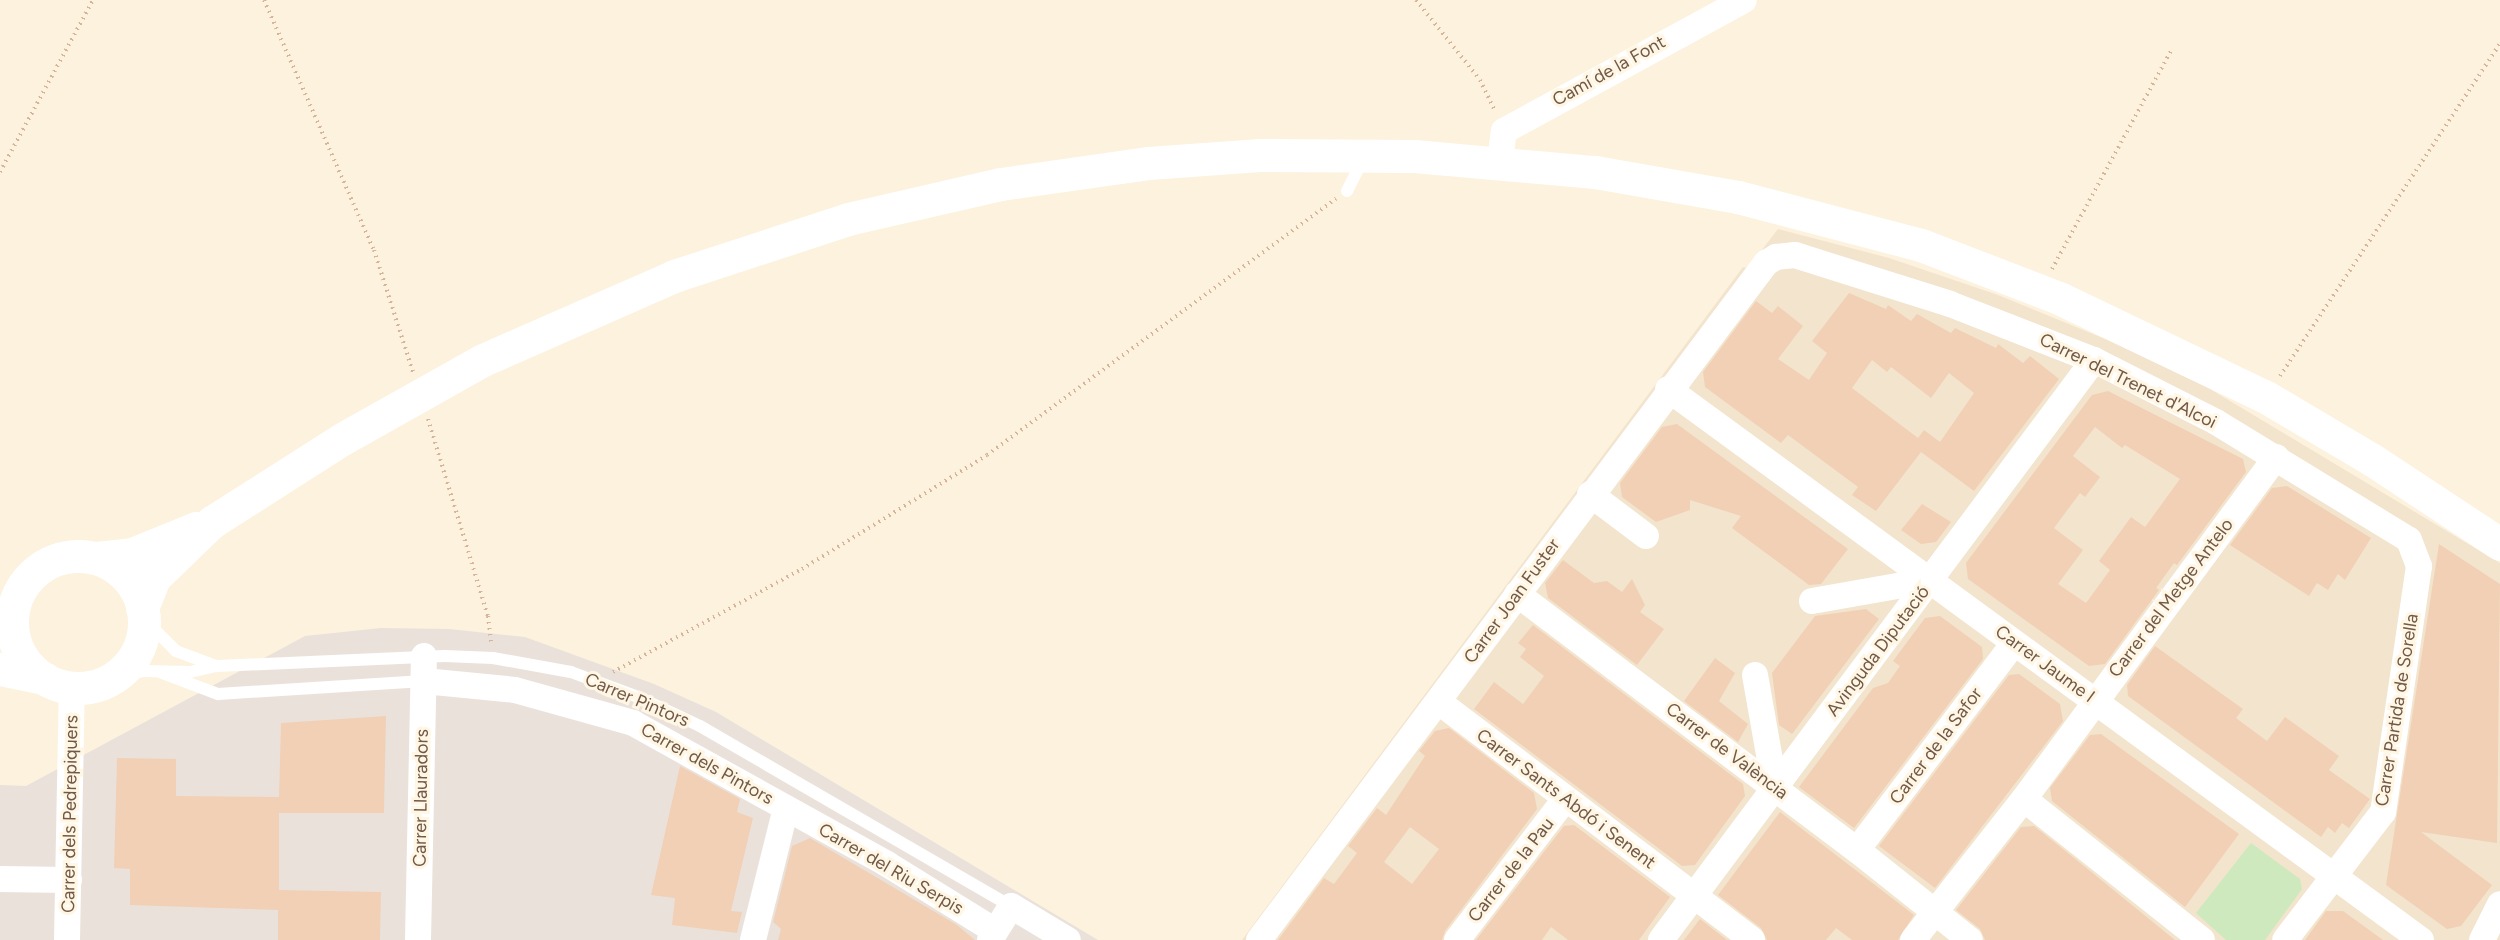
<!DOCTYPE html>
<meta charset="utf-8">
<style>
body{margin:0}
#map{position:relative;width:2500px;height:940px;overflow:hidden;background:#fcf2de;font-family:Figtree,sans-serif}
div>[style]{position:absolute}
.residential>*{inset:0;background:#f3e4cd}
.industrial>*{inset:0;background:#eae2da}
.green>*{inset:0;background:#cde9bd}
.building>*{inset:0;background:#f1d0b6}
.path>*{height:4px;margin-top:-2px;transform-origin:0;background:repeating-linear-gradient(90deg,#d5b49a 0 1.5px,transparent 0 6px)}
.lane>*{height:12px;margin:-6px;padding:0 6px;transform-origin:6px;border-radius:6px;background:#fff}
.street>*{height:26px;margin:-13px;padding:0 13px;transform-origin:13px;border-radius:13px;background:#fff}
.secondary>*{height:33px;margin:-16.5px;padding:0 16.5px;transform-origin:16.5px;border-radius:16.5px;background:#fff}
.secondary>.ring{margin:-16.5px;padding:0;box-sizing:content-box;background:none;border:33px solid #fff;border-radius:50%}
span{translate:-50% -50%;white-space:nowrap;text-align:center;line-height:1.15;-webkit-text-stroke:6px #fff6e4;paint-order:stroke}
.street-label{font-size:18px;color:#715847}
</style>
<div id="map">
<div class="residential">
<i style="clip-path:polygon(1778px 229px,1889px 258px,1998px 295px,2110px 341px,2205px 386px,2500px 563px,2500px 940px,1242px 940px,1743px 267px,1748px 268px)"></i>
</div>
<div class="industrial">
<i style="clip-path:polygon(381px 628px,449px 629px,525px 637px,654px 684px,716px 712px,1098px 940px,0 940px,0 785px,26px 786px,305px 636px)"></i>
</div>
<div class="green">
<i style="clip-path:polygon(2251px 843px,2300px 879px,2302px 889px,2265px 940px,2226px 940px,2196px 913px)"></i>
</div>
<div class="building">
<i style="clip-path:polygon(evenodd,1849px 293px,1886px 309px,1888px 305px,1911px 321px,1917px 314px,1951px 333px,1955px 328px,1996px 348px,1998px 344px,2023px 363px,2030px 356px,2059px 379px,1974px 491px,1921px 452px,1876px 511px,1852px 495px,1858px 487px,1788px 435px,1781px 443px,1705px 387px,1703px 372px,1756px 301px,1772px 313px,1778px 306px,1803px 326px,1778px 359px,1809px 380px,1827px 353px,1812px 341px,1849px 293px,1872px 360px,1887px 372px,1891px 367px,1931px 398px,1949px 373px,1974px 393px,1940px 442px,1924px 430px,1918px 438px,1852px 388px,1872px 360px)"></i>
<i style="clip-path:polygon(evenodd,2108px 391px,2243px 459px,2246px 472px,2177px 565px,2174px 563px,2156px 588px,2159px 590px,2105px 664px,2089px 666px,1968px 579px,1966px 563px,2092px 395px,2108px 391px,2095px 427px,2122px 448px,2125px 445px,2180px 479px,2145px 527px,2131px 517px,2099px 561px,2110px 570px,2086px 603px,2058px 584px,2083px 550px,2054px 528px,2080px 493px,2085px 497px,2100px 477px,2073px 456px,2095px 427px)"></i>
<i style="clip-path:polygon(1677px 424px,1848px 549px,1821px 584px,1809px 585px,1732px 528px,1741px 516px,1690px 500px,1690px 510px,1656px 522px,1622px 497px,1620px 483px,1662px 427px)"></i>
<i style="clip-path:polygon(2287px 486px,2371px 538px,2345px 580px,2338px 574px,2328px 590px,2317px 583px,2309px 596px,2230px 545px,2272px 488px)"></i>
<i style="clip-path:polygon(1922px 504px,1951px 522px,1936px 542px,1921px 544px,1901px 530px)"></i>
<i style="clip-path:polygon(2439px 544px,2500px 584px,2497px 843px,2421px 832px,2492px 885px,2461px 926px,2447px 929px,2386px 885px)"></i>
<i style="clip-path:polygon(1563px 560px,1594px 583px,1607px 581px,1622px 592px,1632px 579px,1645px 605px,1640px 612px,1664px 629px,1637px 665px,1548px 598px,1545px 583px)"></i>
<i style="clip-path:polygon(1866px 609px,1879px 619px,1792px 734px,1779px 725px,1772px 673px,1815px 616px)"></i>
<i style="clip-path:polygon(1940px 616px,1982px 647px,1983px 659px,1854px 828px,1799px 787px,1873px 688px,1888px 683px,1900px 666px,1893px 661px,1925px 618px)"></i>
<i style="clip-path:polygon(1533px 625px,1743px 784px,1745px 796px,1695px 865px,1682px 866px,1474px 709px,1494px 682px,1523px 704px,1544px 676px,1520px 657px,1526px 649px,1518px 643px)"></i>
<i style="clip-path:polygon(2155px 646px,2243px 709px,2236px 718px,2267px 741px,2285px 717px,2339px 756px,2329px 770px,2370px 799px,2349px 828px,2342px 823px,2335px 833px,2328px 827px,2321px 837px,2128px 696px,2127px 685px)"></i>
<i style="clip-path:polygon(1715px 658px,1735px 673px,1719px 701px,1748px 724px,1738px 742px,1684px 701px)"></i>
<i style="clip-path:polygon(2019px 674px,2060px 704px,2063px 721px,1935px 888px,1879px 846px,2009px 675px)"></i>
<i style="clip-path:polygon(386px 716px,384px 813px,279px 813px,279px 890px,381px 892px,380px 940px,278px 940px,278px 910px,130px 905px,130px 869px,114px 868px,117px 758px,176px 759px,176px 796px,279px 797px,281px 723px)"></i>
<i style="clip-path:polygon(evenodd,1449px 728px,1534px 793px,1537px 809px,1445px 931px,1442px 940px,1278px 940px,1324px 878px,1334px 884px,1357px 853px,1348px 846px,1377px 808px,1386px 815px,1425px 756px,1419px 751px,1435px 731px,1449px 728px,1410px 827px,1439px 849px,1412px 884px,1384px 862px,1410px 827px)"></i>
<i style="clip-path:polygon(2101px 734px,2239px 834px,2185px 907px,2052px 801px,2050px 788px,2090px 735px)"></i>
<i style="clip-path:polygon(680px 766px,740px 799px,737px 812px,753px 818px,731px 911px,742px 912px,737px 933px,672px 925px,675px 898px,651px 895px)"></i>
<i style="clip-path:polygon(1780px 812px,1914px 915px,1898px 940px,1852px 940px,1836px 928px,1826px 940px,1767px 940px,1761px 928px,1718px 895px)"></i>
<i style="clip-path:polygon(1574px 825px,1670px 897px,1639px 940px,1568px 940px,1551px 927px,1542px 940px,1476px 940px,1564px 826px)"></i>
<i style="clip-path:polygon(2034px 826px,2063px 849px,2175px 940px,1985px 940px,1980px 929px,1956px 910px,2021px 827px)"></i>
<i style="clip-path:polygon(810px 838px,957px 925px,975px 940px,778px 940px,781px 929px,773px 922px,792px 846px)"></i>
<i style="clip-path:polygon(2326px 911px,2343px 911px,2383px 940px,2305px 940px)"></i>
<i style="clip-path:polygon(1700px 919px,1727px 940px,1684px 940px)"></i>
</div>
<div class="path">
<i style="left:264px;top:0;width:273px;rotate:66.3deg"></i>
<i style="left:374px;top:250px;width:128px;rotate:72.3deg"></i>
<i style="left:1416px;top:0;width:102px;rotate:51.3deg"></i>
<i style="left:1480px;top:80px;width:34px;rotate:64deg"></i>
<i style="left:0;top:172px;width:196px;rotate:-61.6deg"></i>
<i style="left:2052px;top:269px;width:251px;rotate:-61.4deg"></i>
<i style="left:2280px;top:376px;width:398px;rotate:-56.5deg"></i>
<i style="left:428px;top:419px;width:206px;rotate:73.1deg"></i>
<i style="left:488px;top:616px;width:26px;rotate:83deg"></i>
<i style="left:613px;top:672px;width:215px;rotate:-28.6deg"></i>
<i style="left:802px;top:569px;width:217px;rotate:-31.6deg"></i>
<i style="left:987px;top:455px;width:433px;rotate:-36.3deg"></i>
</div>
<div class="lane">
<i style="left:1347px;top:191px;width:35px;rotate:-63deg"></i>
<i style="left:143px;top:618px;width:47px;rotate:45deg"></i>
<i style="left:176px;top:651px;width:43px;rotate:20.6deg"></i>
<i style="left:162px;top:673px;width:60px;rotate:20.6deg"></i>
<i style="left:218px;top:694px;width:206px;rotate:-3.6deg"></i>
<i style="left:113px;top:677px;width:31px;rotate:-11deg"></i>
<i style="left:143px;top:671px;width:47px;rotate:1.2deg"></i>
<i style="left:190px;top:672px;width:28px;rotate:-13deg"></i>
<i style="left:217px;top:666px;width:228px;rotate:-2.5deg"></i>
<i style="left:445px;top:656px;width:48px;rotate:2.4deg"></i>
<i style="left:493px;top:658px;width:79px;rotate:10.2deg"></i>
<i style="left:571px;top:672px;width:72px;rotate:20.5deg"></i>
<i style="left:638px;top:697px;width:68px;rotate:25.1deg"></i>
<i style="left:700px;top:726px;width:359px;rotate:30.1deg"></i>
</div>
<div class="street">
<i style="left:1500px;top:162px;width:31px;rotate:-83deg"></i>
<i style="left:1504px;top:131px;width:273px;rotate:-28.6deg"></i>
<i style="left:1668px;top:389px;width:933px;rotate:36.19deg"></i>
<i style="left:1590px;top:494px;width:70px;rotate:36.9deg"></i>
<i style="left:1517px;top:594px;width:426px;rotate:37deg"></i>
<i style="left:1857px;top:850px;width:144px;rotate:38.5deg"></i>
<i style="left:1812px;top:601px;width:121px;rotate:-10deg"></i>
<i style="left:1755px;top:675px;width:115px;rotate:80deg"></i>
<i style="left:424px;top:681px;width:91px;rotate:5.6deg"></i>
<i style="left:515px;top:690px;width:123px;rotate:15.6deg"></i>
<i style="left:633px;top:723px;width:291px;rotate:29deg"></i>
<i style="left:887px;top:864px;width:127px;rotate:31.8deg"></i>
<i style="left:1439px;top:702px;width:393px;rotate:37.2deg"></i>
<i style="left:2024px;top:799px;width:227px;rotate:38.4deg"></i>
<i style="left:1857px;top:850px;width:260px;rotate:-52.8deg"></i>
<i style="left:0;top:879px;width:69px;rotate:0.8deg"></i>
<i style="left:67px;top:940px;width:252px;rotate:-88.9deg"></i>
<i style="left:418px;top:940px;width:284px;rotate:-88.8deg"></i>
<i style="left:753px;top:940px;width:136px;rotate:-76deg"></i>
<i style="left:990px;top:940px;width:40px;rotate:-58deg"></i>
<i style="left:1011px;top:906px;width:66px;rotate:30.8deg"></i>
<i style="left:1259px;top:940px;width:846px;rotate:-53.17deg"></i>
<i style="left:1766px;top:263px;width:12px;rotate:-31deg"></i>
<i style="left:1776px;top:257px;width:19px;rotate:-6deg"></i>
<i style="left:1795px;top:255px;width:163px;rotate:17.5deg"></i>
<i style="left:1950px;top:304px;width:155px;rotate:21.3deg"></i>
<i style="left:2094px;top:360px;width:137px;rotate:26.9deg"></i>
<i style="left:2216px;top:422px;width:226px;rotate:31.4deg"></i>
<i style="left:2409px;top:540px;width:28px;rotate:69deg"></i>
<i style="left:2419px;top:566px;width:249px;rotate:98.3deg"></i>
<i style="left:2383px;top:812px;width:161px;rotate:127.4deg"></i>
<i style="left:1457px;top:940px;width:178px;rotate:-52.5deg"></i>
<i style="left:1661px;top:940px;width:724px;rotate:-53.26deg"></i>
<i style="left:1913px;top:940px;width:179px;rotate:-51.8deg"></i>
<i style="left:2024px;top:799px;width:425px;rotate:-53.6deg"></i>
<i style="left:2482px;top:940px;width:40px;rotate:-63.4deg"></i>
</div>
<div class="secondary">
<i class="ring" style="left:12px;top:556px;width:99px;height:99px"></i>
<i style="left:96px;top:558px;width:36px;rotate:-6deg"></i>
<i style="left:132px;top:554px;width:69px;rotate:-22.1deg"></i>
<i style="left:142px;top:608px;width:32px;rotate:-68deg"></i>
<i style="left:154px;top:578px;width:81px;rotate:-44deg"></i>
<i style="left:212px;top:522px;width:156px;rotate:-32.5deg"></i>
<i style="left:344px;top:438px;width:159px;rotate:-29.3deg"></i>
<i style="left:483px;top:360px;width:209px;rotate:-23.7deg"></i>
<i style="left:674px;top:276px;width:183px;rotate:-18.1deg"></i>
<i style="left:848px;top:219px;width:157px;rotate:-12.9deg"></i>
<i style="left:1001px;top:184px;width:148px;rotate:-8.1deg"></i>
<i style="left:1148px;top:163px;width:112px;rotate:-4.1deg"></i>
<i style="left:1260px;top:155px;width:154px;rotate:0.4deg"></i>
<i style="left:1414px;top:156px;width:182px;rotate:5.1deg"></i>
<i style="left:1595px;top:172px;width:145px;rotate:9.9deg"></i>
<i style="left:1738px;top:197px;width:189px;rotate:14.7deg"></i>
<i style="left:1921px;top:245px;width:148px;rotate:21deg"></i>
<i style="left:2059px;top:298px;width:229px;rotate:25.6deg"></i>
<i style="left:2266px;top:397px;width:122px;rotate:30.6deg"></i>
<i style="left:2371px;top:459px;width:154px;rotate:33.4deg"></i>
<i style="left:0;top:669px;width:45px;rotate:11.6deg"></i>
</div>
<div class="street-label">
<span style="left:1609px;top:71px;rotate:-29deg">Camí de la Font</span>
<span style="left:2128px;top:381px;rotate:26deg">Carrer del Trenet d'Alcoi</span>
<span style="left:2171px;top:598px;rotate:-53deg">Carrer del Metge Antelo</span>
<span style="left:1512px;top:601px;rotate:-54deg">Carrer Joan Fuster</span>
<span style="left:1878px;top:651px;rotate:-53deg">Avinguda Diputació</span>
<span style="left:2045px;top:664px;rotate:36deg">Carrer Jaume I</span>
<span style="left:637px;top:700px;rotate:23deg">Carrer Pintors</span>
<span style="left:2397px;top:710px;rotate:-81deg">Carrer Partida de Sorella</span>
<span style="left:1936px;top:746px;rotate:-53deg">Carrer de la Safor</span>
<span style="left:1727px;top:751px;rotate:37deg">Carrer de València</span>
<span style="left:707px;top:764px;rotate:29deg">Carrer dels Pintors</span>
<span style="left:421px;top:798px;rotate:-89deg">Carrer Llauradors</span>
<span style="left:1566px;top:799px;rotate:37deg">Carrer Sants Abdó i Senent</span>
<span style="left:70px;top:814px;rotate:-89deg">Carrer dels Pedrepiquers</span>
<span style="left:891px;top:869px;rotate:30deg">Carrer del Riu Serpis</span>
<span style="left:1511px;top:870px;rotate:-52deg">Carrer de la Pau</span>
</div>
</div>
